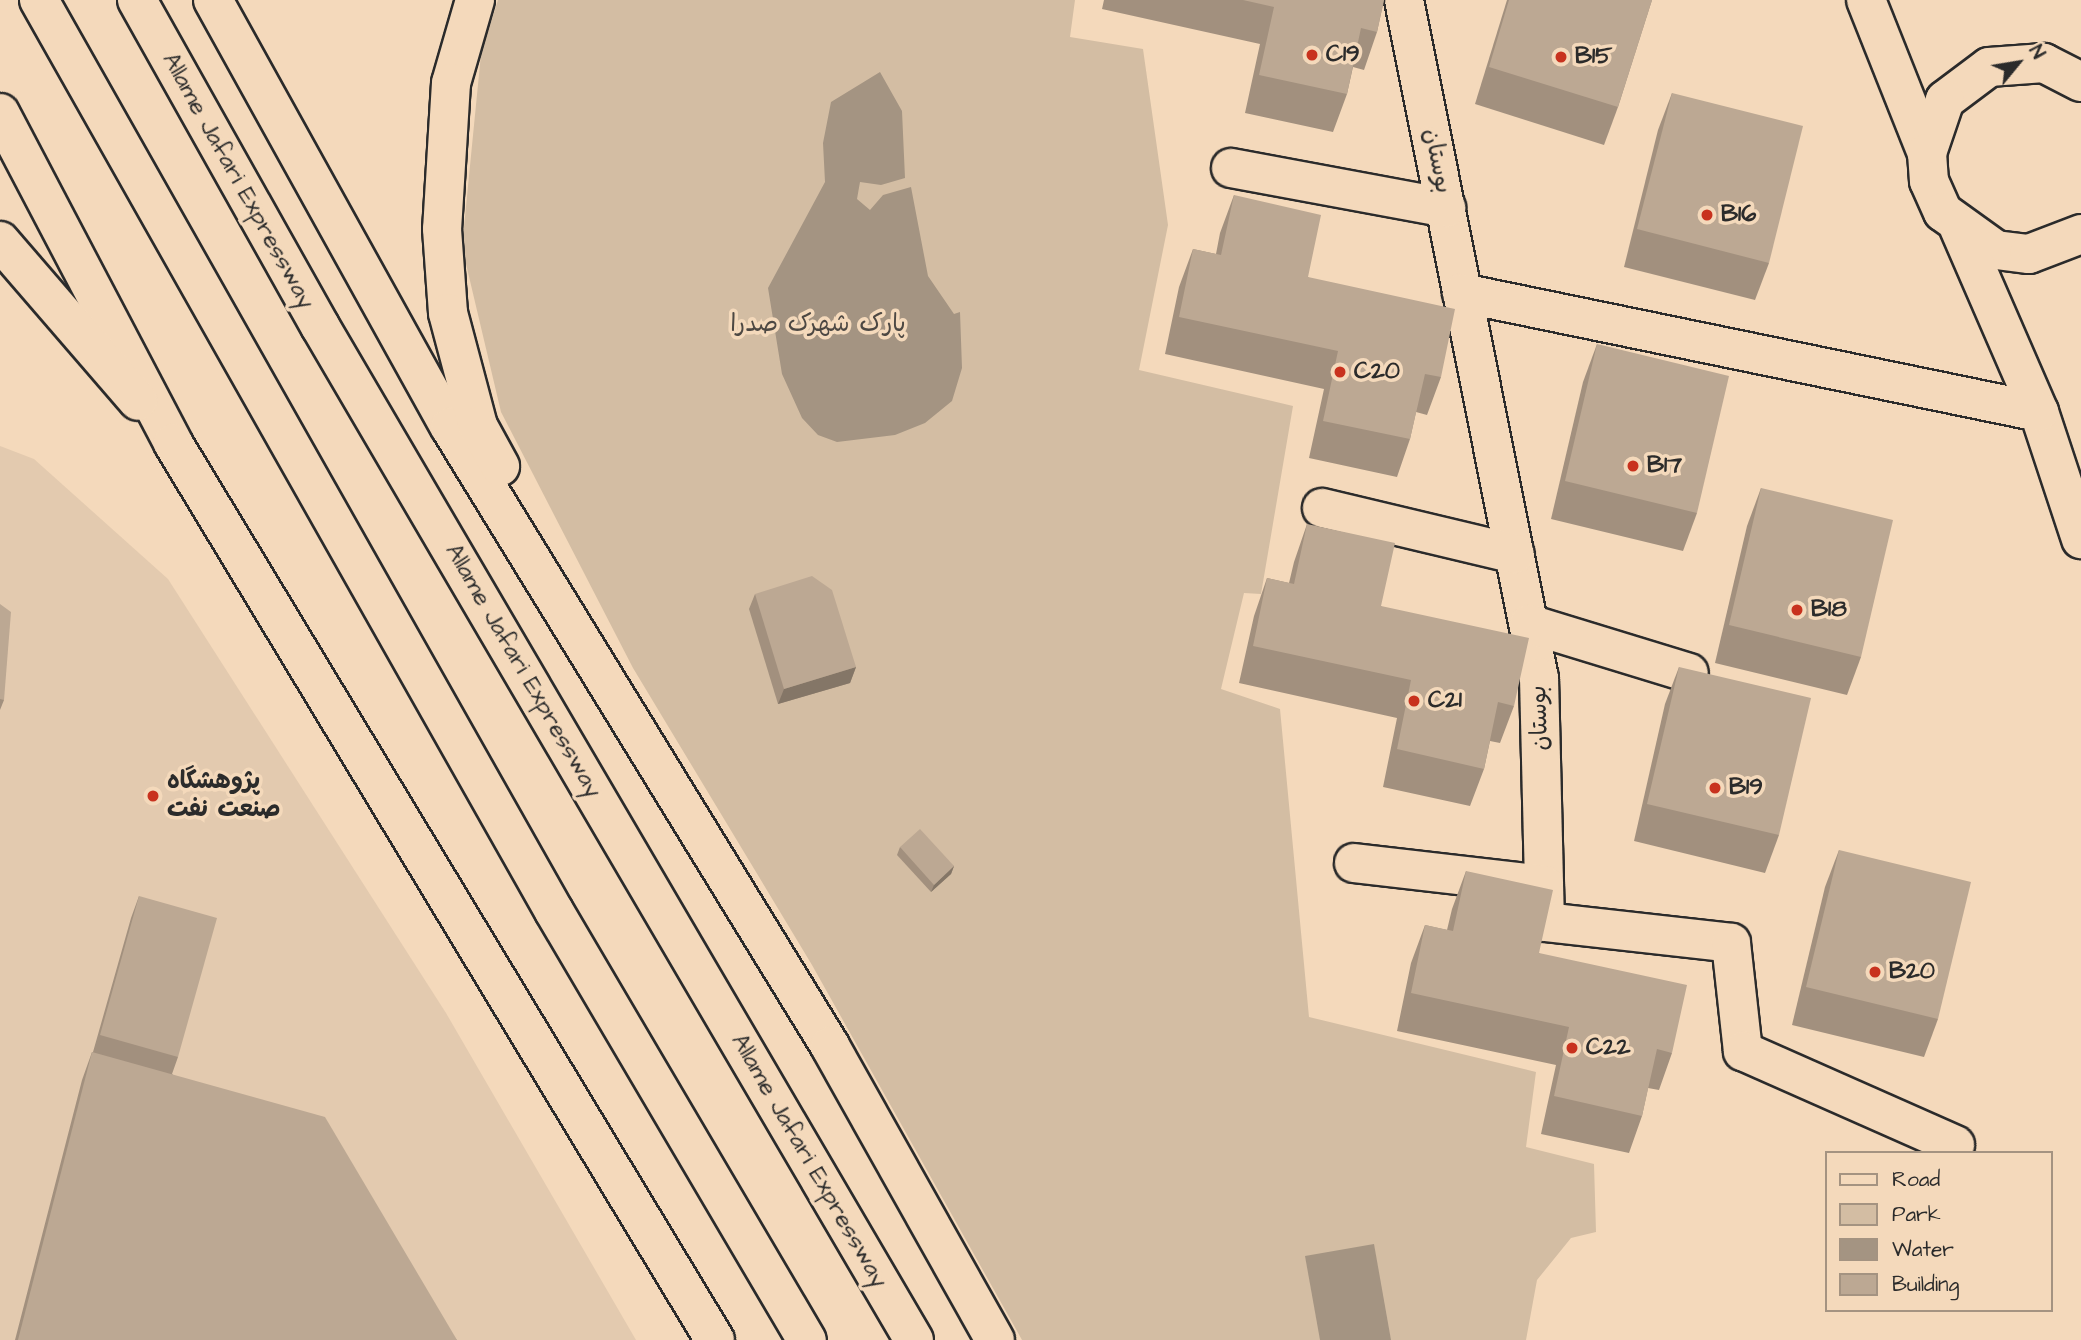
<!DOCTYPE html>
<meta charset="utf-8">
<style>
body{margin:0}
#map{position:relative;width:2081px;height:1340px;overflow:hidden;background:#f4d9bb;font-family:"Architects Daughter","Playpen Sans Arabic",sans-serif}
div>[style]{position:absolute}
.built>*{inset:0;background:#e3caaf}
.green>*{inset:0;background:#d3bda3}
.water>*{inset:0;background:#a49482}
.roads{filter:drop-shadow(2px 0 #2b2b2b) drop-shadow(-2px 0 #2b2b2b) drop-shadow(0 2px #2b2b2b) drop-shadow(0 -2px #2b2b2b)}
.minor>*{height:38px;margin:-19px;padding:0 19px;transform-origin:19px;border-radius:19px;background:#f4d9bb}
.trunk>*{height:38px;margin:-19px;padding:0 19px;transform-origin:19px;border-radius:19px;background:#f4d9bb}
.wall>*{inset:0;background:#a2907e}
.shaded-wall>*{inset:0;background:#847667}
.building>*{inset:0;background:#bca893}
.dots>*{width:19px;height:19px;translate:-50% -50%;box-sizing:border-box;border:4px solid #f4d9bb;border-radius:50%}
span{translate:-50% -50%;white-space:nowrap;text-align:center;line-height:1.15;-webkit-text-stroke:7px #f4d9bb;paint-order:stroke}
.poi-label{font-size:24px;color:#2b2b2b;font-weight:700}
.left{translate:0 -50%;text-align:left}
.street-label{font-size:24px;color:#2b2b2b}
.park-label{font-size:24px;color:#4d4843}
.legend{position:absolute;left:1825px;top:1151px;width:228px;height:161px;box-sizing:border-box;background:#f4d9bb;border:2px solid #a49381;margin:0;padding:9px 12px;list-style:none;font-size:21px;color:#2b2b2b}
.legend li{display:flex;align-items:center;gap:14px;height:35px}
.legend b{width:35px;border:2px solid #a49381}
.north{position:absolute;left:1983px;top:28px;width:70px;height:70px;-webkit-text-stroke:5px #f4d9bb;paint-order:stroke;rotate:60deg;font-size:19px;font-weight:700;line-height:28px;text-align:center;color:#2b2b2b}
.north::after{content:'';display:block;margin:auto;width:24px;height:32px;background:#2b2b2b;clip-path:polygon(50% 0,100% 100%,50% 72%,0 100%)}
</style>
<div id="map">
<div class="built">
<i style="clip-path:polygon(0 446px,34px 459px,168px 579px,446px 1013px,636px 1340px,0 1340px)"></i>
</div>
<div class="green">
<i style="clip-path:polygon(498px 0,1075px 0,1070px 37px,1143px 49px,1168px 225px,1139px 370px,1293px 406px,1261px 594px,1244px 593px,1221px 689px,1280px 709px,1309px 1017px,1536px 1072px,1526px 1147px,1594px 1164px,1596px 1232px,1571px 1238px,1537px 1280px,1526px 1340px,1022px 1340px,812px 965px,633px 668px,501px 412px,462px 247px,481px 54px)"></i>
</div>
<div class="water">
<i style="clip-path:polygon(880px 72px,902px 111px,905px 178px,881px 185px,860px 182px,857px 199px,870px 210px,883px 195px,911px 187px,928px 276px,954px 314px,960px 312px,962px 368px,952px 401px,925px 423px,895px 435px,837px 442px,818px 435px,802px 418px,782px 374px,768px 288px,825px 182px,823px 143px,831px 102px)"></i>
<i style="clip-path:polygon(1374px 1244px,1391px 1340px,1320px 1340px,1305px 1256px)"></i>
</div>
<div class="roads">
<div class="minor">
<i style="left:1404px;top:0;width:691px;rotate:78.74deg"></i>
<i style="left:1539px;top:678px;width:244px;rotate:88.6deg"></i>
<i style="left:1545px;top:922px;width:187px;rotate:6.4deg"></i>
<i style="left:1731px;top:943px;width:109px;rotate:83.7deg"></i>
<i style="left:1743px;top:1051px;width:232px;rotate:23.9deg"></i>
<i style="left:1866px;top:0;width:165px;rotate:68.3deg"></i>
<i style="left:2081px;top:82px;width:42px;rotate:-152.8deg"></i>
<i style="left:2044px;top:63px;width:55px;rotate:175.8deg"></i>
<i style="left:1989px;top:67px;width:55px;rotate:143.1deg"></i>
<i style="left:1945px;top:100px;width:56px;rotate:108.8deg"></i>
<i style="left:1927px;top:153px;width:28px;rotate:86deg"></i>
<i style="left:1929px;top:181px;width:34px;rotate:66deg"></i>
<i style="left:1943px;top:212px;width:65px;rotate:35.6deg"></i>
<i style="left:1996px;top:250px;width:33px;rotate:7deg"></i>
<i style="left:2029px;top:254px;width:56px;rotate:-21deg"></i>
<i style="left:1231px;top:168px;width:219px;rotate:10.5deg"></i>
<i style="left:1959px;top:228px;width:201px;rotate:66.5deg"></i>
<i style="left:2039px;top:412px;width:134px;rotate:71.7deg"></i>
<i style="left:1462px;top:293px;width:589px;rotate:11.65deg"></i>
<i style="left:1322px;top:508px;width:198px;rotate:13.4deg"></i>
<i style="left:1529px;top:624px;width:167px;rotate:17deg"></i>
<i style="left:1354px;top:863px;width:191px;rotate:6.6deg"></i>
</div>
<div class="trunk">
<i style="left:39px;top:0;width:1046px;rotate:60.52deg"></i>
<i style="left:554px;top:911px;width:498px;rotate:59.5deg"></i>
<i style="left:137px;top:0;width:374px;rotate:60.7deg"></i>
<i style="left:320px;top:326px;width:1175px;rotate:59.64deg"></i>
<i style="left:213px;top:0;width:488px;rotate:61deg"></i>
<i style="left:450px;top:427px;width:726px;rotate:58.45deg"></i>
<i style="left:830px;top:1046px;width:337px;rotate:60.7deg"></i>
<i style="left:475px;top:0;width:86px;rotate:106.1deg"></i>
<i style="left:451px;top:83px;width:146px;rotate:93.5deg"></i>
<i style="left:442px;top:229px;width:84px;rotate:85.9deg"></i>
<i style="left:448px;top:313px;width:117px;rotate:75.1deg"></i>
<i style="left:478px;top:426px;width:46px;rotate:61.2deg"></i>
<i style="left:0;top:113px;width:373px;rotate:62.3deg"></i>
<i style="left:173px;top:443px;width:1048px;rotate:58.86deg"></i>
<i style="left:0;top:241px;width:211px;rotate:49.2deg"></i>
</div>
</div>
<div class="wall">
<i style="clip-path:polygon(1104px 0,1384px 0,1377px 32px,1364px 70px,1353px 67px,1347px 94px,1333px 132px,1245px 113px,1260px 44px,1102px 9px)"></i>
<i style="clip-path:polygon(1507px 0,1652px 0,1618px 107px,1604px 145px,1475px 104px)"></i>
<i style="clip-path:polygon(1672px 93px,1769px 263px,1755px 300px,1624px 267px,1658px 130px)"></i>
<i style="clip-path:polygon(1234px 195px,1308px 277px,1441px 377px,1427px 415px,1416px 412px,1410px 439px,1397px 477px,1309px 458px,1324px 389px,1165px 354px,1179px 287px,1193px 249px,1216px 254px,1220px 233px)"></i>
<i style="clip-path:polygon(1597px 344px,1697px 513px,1683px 551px,1551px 519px,1583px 382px)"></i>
<i style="clip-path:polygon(1761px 488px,1861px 657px,1847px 695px,1715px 663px,1747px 526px)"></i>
<i style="clip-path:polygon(1307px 524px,1381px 606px,1514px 706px,1500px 743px,1490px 741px,1484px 769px,1470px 806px,1383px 787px,1397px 718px,1239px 683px,1254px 616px,1267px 578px,1289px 583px,1294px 562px)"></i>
<i style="clip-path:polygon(755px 594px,856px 667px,850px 683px,778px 704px,749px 609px)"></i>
<i style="clip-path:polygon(0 604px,4px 700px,0 710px)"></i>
<i style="clip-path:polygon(1679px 667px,1779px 835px,1765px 873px,1634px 841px,1665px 704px)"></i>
<i style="clip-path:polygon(900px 847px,954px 866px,951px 874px,931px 892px,897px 855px)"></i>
<i style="clip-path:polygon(1839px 850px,1938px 1019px,1924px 1057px,1792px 1025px,1825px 887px)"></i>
<i style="clip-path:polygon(1466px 871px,1539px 953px,1672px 1053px,1659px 1090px,1648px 1088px,1642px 1116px,1629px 1153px,1541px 1134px,1556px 1065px,1397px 1031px,1411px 963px,1425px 925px,1447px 930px,1452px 909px)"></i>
<i style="clip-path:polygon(139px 896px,178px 1057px,172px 1074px,457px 1340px,15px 1340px,82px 1080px,92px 1052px,93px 1052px,131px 918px)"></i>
</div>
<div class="shaded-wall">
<i style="clip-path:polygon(856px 667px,850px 683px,778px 704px,784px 689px)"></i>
<i style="clip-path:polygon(954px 866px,951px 874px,931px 892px,934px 885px)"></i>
</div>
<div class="building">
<i style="clip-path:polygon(1243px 0,1384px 0,1377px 32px,1361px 28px,1347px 94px,1259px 75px,1274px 7px)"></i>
<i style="clip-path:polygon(1509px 0,1652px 0,1618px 107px,1489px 67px)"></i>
<i style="clip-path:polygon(1672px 93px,1803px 126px,1769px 263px,1637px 229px)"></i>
<i style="clip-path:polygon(1234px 195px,1321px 215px,1308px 277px,1455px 309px,1441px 377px,1425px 374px,1410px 439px,1323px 421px,1338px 351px,1179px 317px,1193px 249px,1221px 255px)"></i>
<i style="clip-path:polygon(1597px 344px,1729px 376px,1697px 513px,1565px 481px)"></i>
<i style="clip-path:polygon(1761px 488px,1893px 520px,1861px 657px,1729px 625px)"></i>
<i style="clip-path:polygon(1307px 524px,1395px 543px,1381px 606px,1529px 638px,1514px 706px,1498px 702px,1484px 769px,1397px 749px,1411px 680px,1253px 646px,1267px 578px,1294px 584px)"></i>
<i style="clip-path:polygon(812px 576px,832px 590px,856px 667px,784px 689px,755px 594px)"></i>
<i style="clip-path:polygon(0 604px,11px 612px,4px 700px,0 699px)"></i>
<i style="clip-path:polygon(1679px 667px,1811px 698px,1779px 835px,1647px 804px)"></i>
<i style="clip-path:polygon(920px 829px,954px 866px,934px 885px,900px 847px)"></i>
<i style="clip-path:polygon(1839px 850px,1971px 882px,1938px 1019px,1806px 987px)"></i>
<i style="clip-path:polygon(1466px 871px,1553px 890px,1539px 953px,1687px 985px,1672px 1053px,1657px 1049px,1642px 1116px,1554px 1096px,1569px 1027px,1411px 993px,1425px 925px,1453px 931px)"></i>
<i style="clip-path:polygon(139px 896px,217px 918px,178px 1057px,100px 1035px)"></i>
<i style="clip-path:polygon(92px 1052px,325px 1117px,457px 1340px,18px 1340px)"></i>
</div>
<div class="dots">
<i style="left:1312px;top:55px;background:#c8321e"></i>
<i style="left:1561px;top:57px;background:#c8321e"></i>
<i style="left:1707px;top:215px;background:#c8321e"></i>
<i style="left:1340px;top:372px;background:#c8321e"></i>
<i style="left:1633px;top:466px;background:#c8321e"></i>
<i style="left:1797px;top:610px;background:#c8321e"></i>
<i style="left:1414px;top:701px;background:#c8321e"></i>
<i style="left:1715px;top:788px;background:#c8321e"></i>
<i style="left:153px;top:796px;background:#c8321e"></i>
<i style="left:1875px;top:972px;background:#c8321e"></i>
<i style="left:1572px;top:1048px;background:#c8321e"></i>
</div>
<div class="poi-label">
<span class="left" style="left:1326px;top:55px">C19</span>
<span class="left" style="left:1575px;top:57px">B15</span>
<span class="left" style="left:1721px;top:215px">B16</span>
<span class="left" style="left:1354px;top:372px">C20</span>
<span class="left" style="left:1647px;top:466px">B17</span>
<span class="left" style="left:1811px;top:610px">B18</span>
<span class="left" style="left:1428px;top:701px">C21</span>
<span class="left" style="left:167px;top:796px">پژوهشگاه<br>صنعت نفت</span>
<span class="left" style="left:1729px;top:788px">B19</span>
<span class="left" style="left:1889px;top:972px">B20</span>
<span class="left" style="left:1586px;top:1048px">C22</span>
</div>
<div class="street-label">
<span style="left:1437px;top:161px;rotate:79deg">بوستان</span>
<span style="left:238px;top:181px;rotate:61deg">Allame Jafari Expressway</span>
<span style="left:523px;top:671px;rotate:60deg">Allame Jafari Expressway</span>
<span style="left:1540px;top:718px;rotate:-92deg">بوستان</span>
<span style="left:809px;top:1161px;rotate:60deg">Allame Jafari Expressway</span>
</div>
<div class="park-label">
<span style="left:818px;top:325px">پارک شهرک صدرا</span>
</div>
<ul class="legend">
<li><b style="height:9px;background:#f4d9bb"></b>Road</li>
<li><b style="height:19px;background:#d3bda3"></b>Park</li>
<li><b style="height:19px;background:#a49482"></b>Water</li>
<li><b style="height:19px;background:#bca893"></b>Building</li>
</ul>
<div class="north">N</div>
</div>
